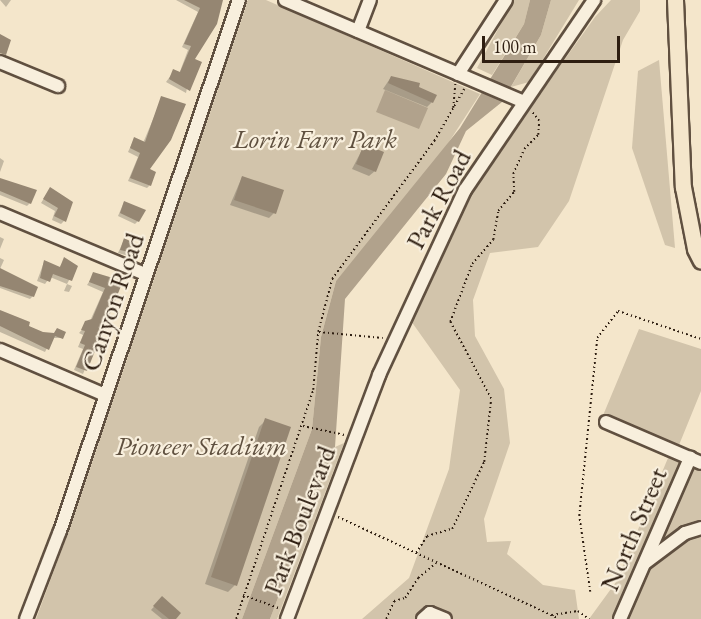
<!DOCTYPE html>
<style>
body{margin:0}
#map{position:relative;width:701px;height:619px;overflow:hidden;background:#f4e6cb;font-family:"EB Garamond",serif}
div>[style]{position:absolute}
.green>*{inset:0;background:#d2c4ab}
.water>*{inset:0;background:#b1a28c}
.shadow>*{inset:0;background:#0003}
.building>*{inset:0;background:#958672}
.path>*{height:1.5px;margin-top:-0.75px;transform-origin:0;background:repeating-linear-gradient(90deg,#2e1e11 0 1.5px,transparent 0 4.5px)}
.roads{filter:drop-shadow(2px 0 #605040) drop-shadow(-2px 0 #605040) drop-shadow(0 2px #605040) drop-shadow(0 -2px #605040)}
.minor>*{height:12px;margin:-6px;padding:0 6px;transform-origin:6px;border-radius:6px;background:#f8efdd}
.major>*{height:15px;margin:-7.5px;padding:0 7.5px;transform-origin:7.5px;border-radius:7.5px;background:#f4e6cb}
span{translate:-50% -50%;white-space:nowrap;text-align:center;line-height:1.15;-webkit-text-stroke:4.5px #f8efdd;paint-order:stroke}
.park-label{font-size:27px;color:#5f503f;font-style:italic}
.street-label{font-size:27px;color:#2e1e11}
.scale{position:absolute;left:482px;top:36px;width:138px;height:27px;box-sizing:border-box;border:3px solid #2e1e11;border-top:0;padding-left:8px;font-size:18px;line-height:21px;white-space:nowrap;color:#2e1e11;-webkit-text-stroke:4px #f8efdd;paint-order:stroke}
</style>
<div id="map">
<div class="green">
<i style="clip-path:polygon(248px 0,266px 0,480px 94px,436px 162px,336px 281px,321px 337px,312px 429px,242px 619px,36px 619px,71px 525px)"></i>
<i style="clip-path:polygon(514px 0,530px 0,524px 24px,492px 75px,477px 68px)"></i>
<i style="clip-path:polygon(551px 0,579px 0,529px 82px,511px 87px,541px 35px)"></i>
<i style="clip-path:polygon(611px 0,640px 0,640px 11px,623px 40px,569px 201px,538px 247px,490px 253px,473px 300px,475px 336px,504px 389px,510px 443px,484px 519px,487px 542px,511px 541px,507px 554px,543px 585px,575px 590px,579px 619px,362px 619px,409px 578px,449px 469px,460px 390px,411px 321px,470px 192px,595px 17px)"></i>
<i style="clip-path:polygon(659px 60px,675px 248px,665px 245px,632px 148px,638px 71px)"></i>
<i style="clip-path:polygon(639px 329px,701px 349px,701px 391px,679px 445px,701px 455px,701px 619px,589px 619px,616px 582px,668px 458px,599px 425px)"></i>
<i style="clip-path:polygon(344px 443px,277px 619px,270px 619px,335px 447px)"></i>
</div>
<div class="water">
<i style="clip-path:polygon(530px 0,551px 0,541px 35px,502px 102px,466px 131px,446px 174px,345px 299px,335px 447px,270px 619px,242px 619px,312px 429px,321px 337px,336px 281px,460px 128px,524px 24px)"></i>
<i style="clip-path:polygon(385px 90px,428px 108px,419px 129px,376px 112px)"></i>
</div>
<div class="shadow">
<i style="clip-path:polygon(0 0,11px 0,6px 7px)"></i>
<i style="clip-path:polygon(176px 0,222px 0,193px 60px,186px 93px,166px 82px,174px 71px,179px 74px,188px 50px,182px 47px,198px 12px)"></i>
<i style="clip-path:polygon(391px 77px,418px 84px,417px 88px,432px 102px,427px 107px,383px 89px)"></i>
<i style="clip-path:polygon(162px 98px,147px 170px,150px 185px,147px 188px,128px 181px,138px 157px,128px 152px,134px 139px,143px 143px)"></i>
<i style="clip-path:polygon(364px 146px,375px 171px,369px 176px,352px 169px)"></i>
<i style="clip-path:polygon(0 158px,4px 161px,0 172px)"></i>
<i style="clip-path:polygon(242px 177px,274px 213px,269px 218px,230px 205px)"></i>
<i style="clip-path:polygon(0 179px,30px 203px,27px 206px,0 195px)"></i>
<i style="clip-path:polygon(50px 189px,64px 221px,61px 224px,52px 220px,55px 211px,41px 203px)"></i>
<i style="clip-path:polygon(124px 202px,138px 221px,135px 224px,118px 216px)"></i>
<i style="clip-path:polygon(0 237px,4px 239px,0 249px)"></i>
<i style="clip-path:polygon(124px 240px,135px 245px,129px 256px,118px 253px)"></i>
<i style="clip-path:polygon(0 258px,4px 260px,0 269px)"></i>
<i style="clip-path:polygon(65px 259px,76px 267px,67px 284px,72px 286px,69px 292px,64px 291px,67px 284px,50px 277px,45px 284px,37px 281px,44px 262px,59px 268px)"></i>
<i style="clip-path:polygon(0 273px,33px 296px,30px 299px,0 288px)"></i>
<i style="clip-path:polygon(94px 274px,121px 282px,83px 374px,74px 370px,83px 349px,78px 347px,83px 335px,79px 333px,90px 321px,103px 292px,87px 285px)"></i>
<i style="clip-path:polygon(0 312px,42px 333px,53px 335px,57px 329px,61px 338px,52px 338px,45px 352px,0 332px)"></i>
<i style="clip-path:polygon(266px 420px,235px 585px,228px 592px,205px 584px,259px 427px)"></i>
<i style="clip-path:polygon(162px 598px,174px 619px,162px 619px,151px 610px)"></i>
</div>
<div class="building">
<i style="clip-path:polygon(184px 0,223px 0,217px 24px,195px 59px,202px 62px,190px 91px,169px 79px,173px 69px,180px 72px,191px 46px,184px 44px,200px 8px)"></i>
<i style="clip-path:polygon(0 34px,11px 40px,6px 55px,0 53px)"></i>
<i style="clip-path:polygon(391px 76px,420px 83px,419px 87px,437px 95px,433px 103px,388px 83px)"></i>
<i style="clip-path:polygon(161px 96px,186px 104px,171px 140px,150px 169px,156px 172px,151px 186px,130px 178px,140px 153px,130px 148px,134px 137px,145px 142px)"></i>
<i style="clip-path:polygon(364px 144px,384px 152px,376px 172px,356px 164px)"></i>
<i style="clip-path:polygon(242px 176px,284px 190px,276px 214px,234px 200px)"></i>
<i style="clip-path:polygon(0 178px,37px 190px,31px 204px,0 191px)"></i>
<i style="clip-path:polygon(50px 187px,73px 202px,66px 222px,54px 216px,58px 208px,43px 199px)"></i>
<i style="clip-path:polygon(124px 201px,146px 210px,139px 222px,120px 213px)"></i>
<i style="clip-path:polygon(124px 238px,136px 244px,134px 253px,120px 250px)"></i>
<i style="clip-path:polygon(64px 257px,78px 266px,72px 281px,53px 274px,50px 282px,40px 278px,44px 260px,60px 267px)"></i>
<i style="clip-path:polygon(0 268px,38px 287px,34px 297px,0 286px)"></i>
<i style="clip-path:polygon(93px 272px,123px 281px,87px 371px,76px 367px,85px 345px,80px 343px,85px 331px,81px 330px,85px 321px,92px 319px,105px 288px,89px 282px)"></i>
<i style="clip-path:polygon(0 310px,30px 322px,29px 326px,43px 332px,54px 333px,57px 328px,66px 332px,63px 339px,55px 336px,49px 350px,0 326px)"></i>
<i style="clip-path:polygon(265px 418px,291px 427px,237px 586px,211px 577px)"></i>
<i style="clip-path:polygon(162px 596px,181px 613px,176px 619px,169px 619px,153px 606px)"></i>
</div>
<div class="path">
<i style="left:453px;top:108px;width:25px;rotate:-85deg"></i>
<i style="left:319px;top:332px;width:64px;rotate:5.4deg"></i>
<i style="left:303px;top:426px;width:43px;rotate:12.1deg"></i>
<i style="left:338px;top:517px;width:242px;rotate:24.7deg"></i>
<i style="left:416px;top:553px;width:20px;rotate:-57deg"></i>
<i style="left:427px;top:536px;width:26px;rotate:-16deg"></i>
<i style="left:452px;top:529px;width:74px;rotate:-64.5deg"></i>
<i style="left:484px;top:462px;width:63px;rotate:-83.7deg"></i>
<i style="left:491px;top:399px;width:87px;rotate:-118deg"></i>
<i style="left:450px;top:322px;width:62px;rotate:-69.2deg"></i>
<i style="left:472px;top:264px;width:32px;rotate:-49deg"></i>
<i style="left:493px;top:240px;width:29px;rotate:-80deg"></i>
<i style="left:498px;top:211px;width:25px;rotate:-50deg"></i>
<i style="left:514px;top:192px;width:18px;rotate:-93deg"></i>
<i style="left:513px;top:174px;width:27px;rotate:-66deg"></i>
<i style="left:524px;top:149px;width:20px;rotate:-45deg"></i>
<i style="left:538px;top:135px;width:14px;rotate:-86deg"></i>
<i style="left:539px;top:121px;width:13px;rotate:-129deg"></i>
<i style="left:590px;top:592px;width:77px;rotate:-98.2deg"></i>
<i style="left:579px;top:516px;width:179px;rotate:-84.2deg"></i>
<i style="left:597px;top:338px;width:34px;rotate:-52deg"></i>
<i style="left:618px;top:311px;width:88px;rotate:18.6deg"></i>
<i style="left:243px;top:595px;width:40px;rotate:20.2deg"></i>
<i style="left:552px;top:615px;width:26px;rotate:-9deg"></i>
<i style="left:578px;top:611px;width:14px;rotate:36deg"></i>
<i style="left:236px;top:619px;width:242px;rotate:-71.4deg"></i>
<i style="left:313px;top:390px;width:58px;rotate:-85.1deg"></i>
<i style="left:318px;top:332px;width:55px;rotate:-75.2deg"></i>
<i style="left:332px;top:279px;width:172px;rotate:-53.5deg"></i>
<i style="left:434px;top:141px;width:60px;rotate:-60deg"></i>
<i style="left:386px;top:619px;width:20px;rotate:-66deg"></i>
<i style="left:394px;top:601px;width:11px;rotate:-15deg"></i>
<i style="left:405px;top:598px;width:24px;rotate:-57deg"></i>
<i style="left:418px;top:578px;width:23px;rotate:-40deg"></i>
</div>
<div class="roads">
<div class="minor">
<i style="left:285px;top:0;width:260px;rotate:23.1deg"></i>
<i style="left:358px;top:31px;width:33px;rotate:-69deg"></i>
<i style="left:0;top:62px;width:63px;rotate:22.5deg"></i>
<i style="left:458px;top:74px;width:88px;rotate:-57deg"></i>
<i style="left:0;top:213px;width:157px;rotate:22.8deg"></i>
<i style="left:0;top:350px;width:114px;rotate:23.2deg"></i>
<i style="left:606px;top:422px;width:103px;rotate:23.3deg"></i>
<i style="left:645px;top:563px;width:50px;rotate:-36.9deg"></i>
<i style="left:685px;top:533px;width:17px;rotate:-17deg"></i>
<i style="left:26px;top:619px;width:94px;rotate:-68.9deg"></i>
<i style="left:60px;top:531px;width:560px;rotate:-71.37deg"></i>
<i style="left:287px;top:619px;width:261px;rotate:-69.3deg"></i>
<i style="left:379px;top:375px;width:204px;rotate:-65.1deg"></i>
<i style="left:465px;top:190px;width:230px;rotate:-55.8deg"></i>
<i style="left:423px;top:619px;width:9px;rotate:-41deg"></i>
<i style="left:430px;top:613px;width:16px;rotate:22deg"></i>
<i style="left:620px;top:619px;width:176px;rotate:-66.5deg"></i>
</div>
<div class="major">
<i style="left:675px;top:0;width:187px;rotate:87.6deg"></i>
<i style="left:683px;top:187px;width:63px;rotate:79deg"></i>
<i style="left:695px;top:249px;width:13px;rotate:63deg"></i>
</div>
</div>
<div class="park-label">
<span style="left:315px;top:139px">Lorin Farr Park</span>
<span style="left:201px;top:446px">Pioneer Stadium</span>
</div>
<div class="street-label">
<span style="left:438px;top:199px;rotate:-62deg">Park Road</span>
<span style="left:112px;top:302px;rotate:-71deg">Canyon Road</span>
<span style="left:299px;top:520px;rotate:-69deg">Park Boulevard</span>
<span style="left:633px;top:529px;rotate:-67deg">North Street</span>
</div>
<div class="scale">100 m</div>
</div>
